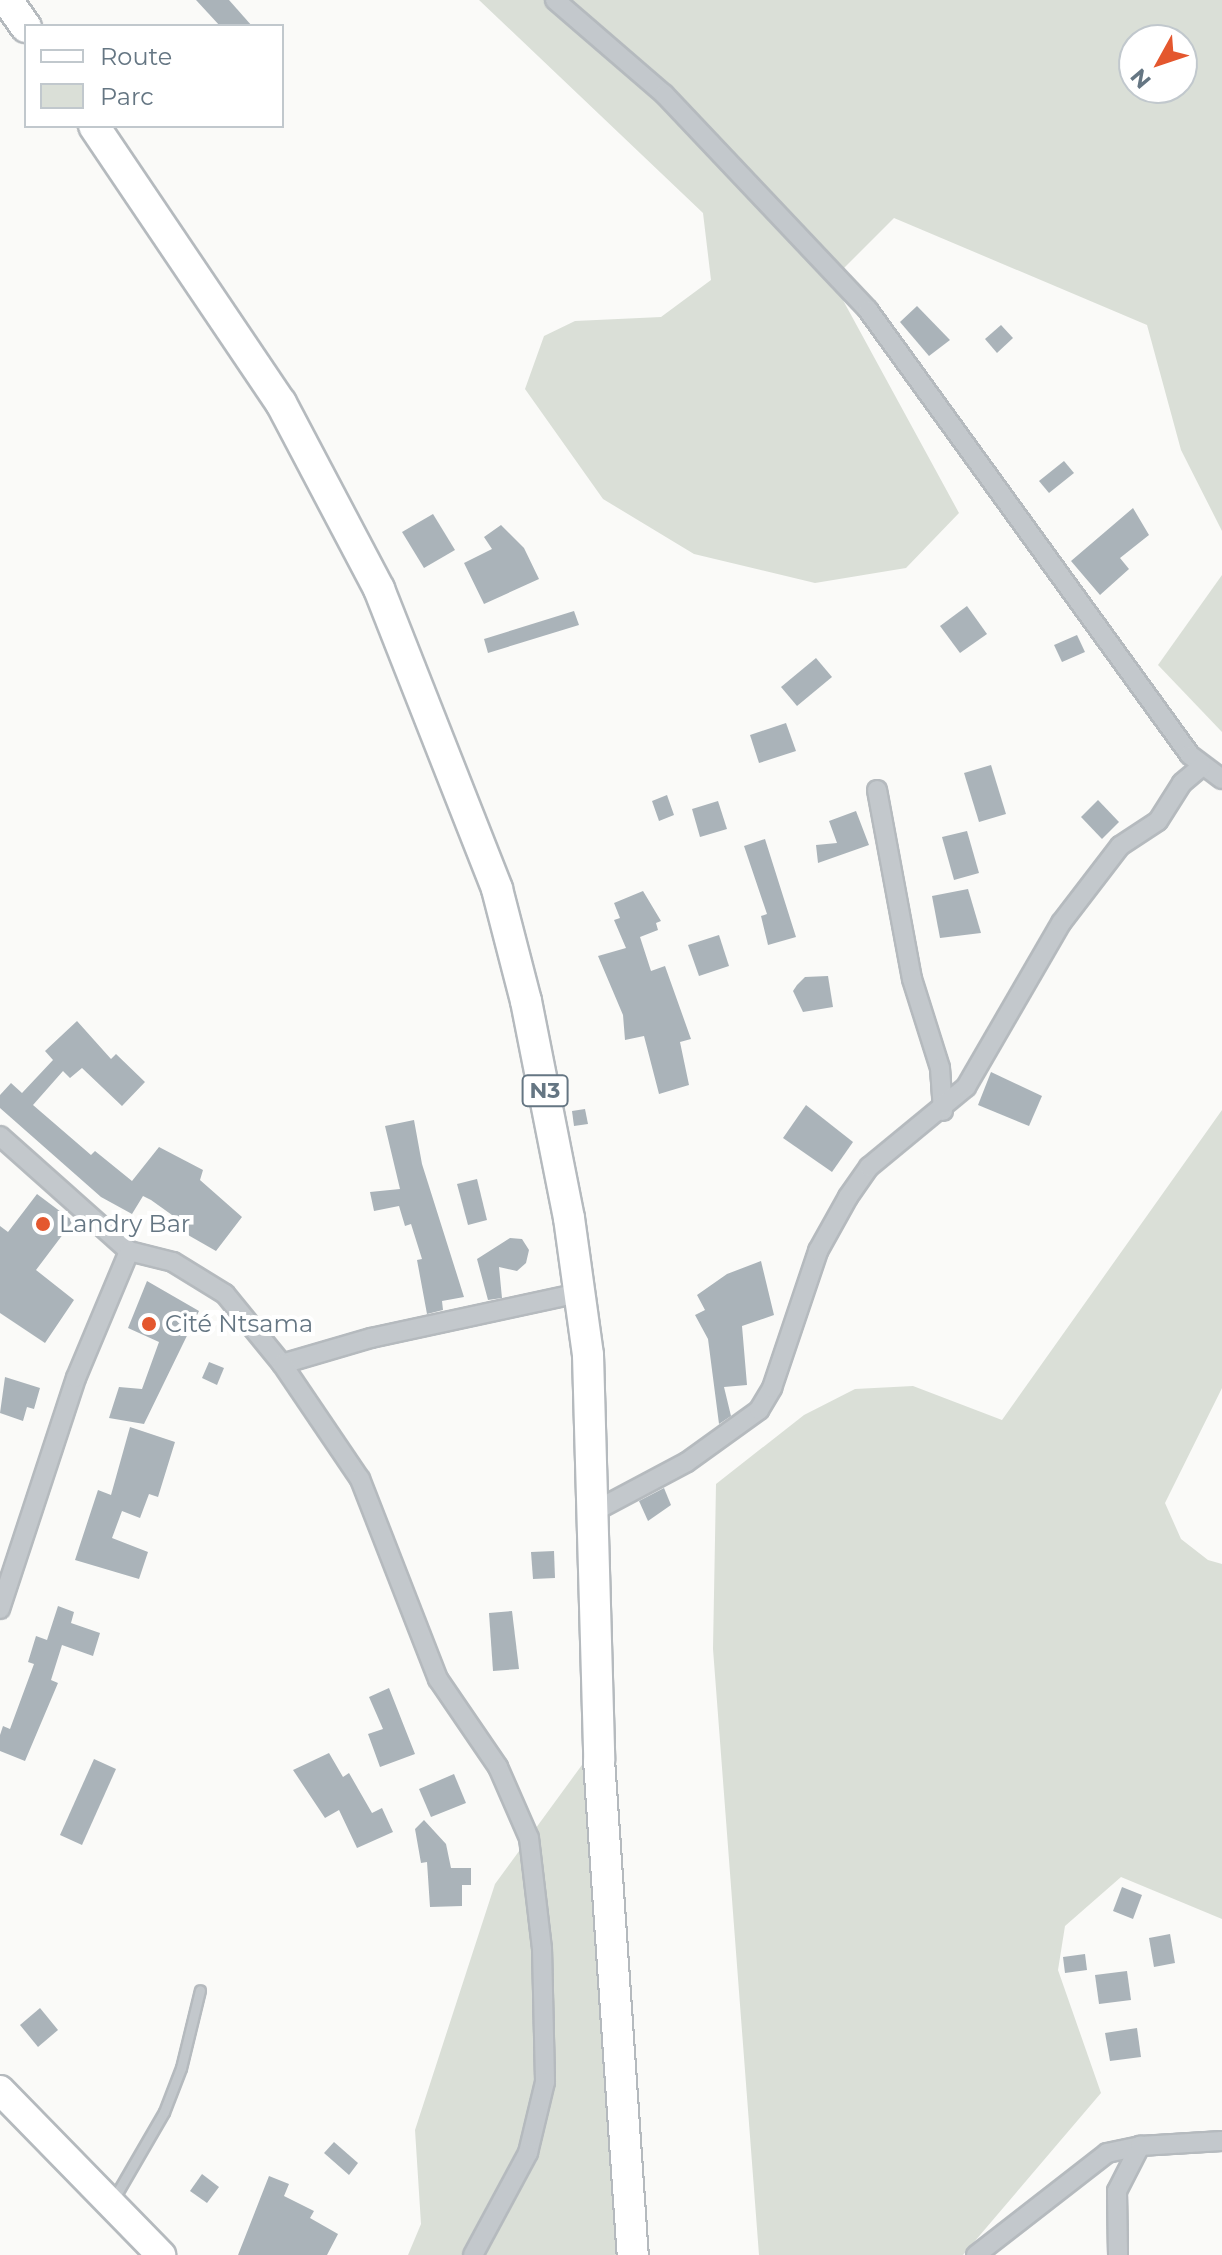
<!DOCTYPE html>
<meta charset="utf-8">
<style>
body{margin:0}
#map{position:relative;width:1222px;height:2255px;overflow:hidden;background:#fafaf8;font-family:Montserrat,sans-serif}
div>[style]{position:absolute}
.green>*{inset:0;background:#dadfd7}
.building>*{inset:0;background:#aab3b9}
.roads{filter:drop-shadow(2px 0 #b5babe) drop-shadow(-2px 0 #b5babe) drop-shadow(0 2px #b5babe) drop-shadow(0 -2px #b5babe)}
.service>*{height:9px;margin:-4.5px;padding:0 4.5px;transform-origin:4.5px;border-radius:4.5px;background:#c3c8cc}
.minor>*{height:18px;margin:-9px;padding:0 9px;transform-origin:9px;border-radius:9px;background:#c3c8cc}
.primary>*{height:28px;margin:-14px;padding:0 14px;transform-origin:14px;border-radius:14px;background:#fff}
.trunk>*{height:30px;margin:-15px;padding:0 15px;transform-origin:15px;border-radius:15px;background:#fff}
.dots>*{width:22px;height:22px;translate:-50% -50%;box-sizing:border-box;border:4px solid #fff;border-radius:50%}
span{translate:-50% -50%;white-space:nowrap;text-align:center;line-height:1.15;-webkit-text-stroke:8px #fff;paint-order:stroke}
.shield-label span{padding:2px 6px;background:#fff;border:2px solid;border-radius:6px;-webkit-text-stroke-width:0}
.shield-label{font-size:22px;color:#657683;font-weight:700}
.poi-label{font-size:24px;color:#657683}
.left{translate:0 -50%;text-align:left}
.legend{position:absolute;left:24px;top:24px;width:260px;height:104px;box-sizing:border-box;background:#fff;border:2px solid #c1c8cd;margin:0;padding:10px 14px;list-style:none;font-size:24px;color:#657683}
.legend li{display:flex;align-items:center;gap:16px;height:40px}
.legend b{width:40px;border:2px solid #c1c8cd}
.north{position:absolute;left:1118px;top:24px;width:80px;height:80px;box-sizing:border-box;background:#fff;border:2px solid #c1c8cd;border-radius:50%;rotate:230deg;font-size:22px;font-weight:700;line-height:32px;text-align:center;color:#657683}
.north::after{content:'';display:block;margin:auto;width:28px;height:36px;background:#e4572e;clip-path:polygon(50% 0,100% 100%,50% 72%,0 100%)}
</style>
<div id="map">
<div class="green">
<i style="clip-path:polygon(evenodd,479px 0,1222px 0,1222px 531px,1181px 450px,1147px 325px,894px 218px,832px 280px,959px 513px,906px 568px,815px 583px,694px 554px,603px 499px,525px 389px,544px 336px,575px 321px,661px 317px,711px 280px,703px 213px,479px 0,1134px 40px,1182px 40px,1182px 88px,1134px 88px,1134px 40px)"></i>
<i style="clip-path:polygon(1222px 575px,1222px 732px,1158px 665px)"></i>
<i style="clip-path:polygon(1222px 1110px,1222px 1388px,1165px 1503px,1181px 1539px,1208px 1560px,1222px 1564px,1222px 1919px,1121px 1877px,1065px 1926px,1058px 1970px,1101px 2093px,963px 2255px,759px 2255px,713px 1649px,716px 1484px,804px 1415px,855px 1389px,913px 1386px,1002px 1420px)"></i>
<i style="clip-path:polygon(598px 1743px,642px 2255px,408px 2255px,421px 2224px,415px 2130px,495px 1884px)"></i>
</div>
<div class="building">
<i style="clip-path:polygon(196px 0,229px 0,252px 26px,220px 26px)"></i>
<i style="clip-path:polygon(917px 306px,950px 340px,929px 356px,900px 322px)"></i>
<i style="clip-path:polygon(1001px 325px,1013px 338px,997px 353px,985px 339px)"></i>
<i style="clip-path:polygon(1064px 461px,1074px 473px,1049px 493px,1039px 481px)"></i>
<i style="clip-path:polygon(1133px 508px,1149px 535px,1120px 558px,1129px 569px,1100px 595px,1071px 561px)"></i>
<i style="clip-path:polygon(433px 514px,455px 550px,424px 568px,402px 532px)"></i>
<i style="clip-path:polygon(501px 525px,524px 548px,539px 579px,484px 604px,464px 563px,492px 549px,484px 537px)"></i>
<i style="clip-path:polygon(967px 606px,987px 634px,960px 653px,940px 626px)"></i>
<i style="clip-path:polygon(574px 611px,579px 625px,488px 653px,484px 639px)"></i>
<i style="clip-path:polygon(1077px 635px,1085px 652px,1062px 662px,1054px 645px)"></i>
<i style="clip-path:polygon(816px 658px,832px 677px,797px 706px,781px 687px)"></i>
<i style="clip-path:polygon(786px 723px,796px 751px,759px 763px,750px 735px)"></i>
<i style="clip-path:polygon(991px 765px,1006px 814px,979px 822px,964px 773px)"></i>
<i style="clip-path:polygon(667px 795px,674px 815px,659px 821px,652px 801px)"></i>
<i style="clip-path:polygon(1098px 800px,1119px 822px,1102px 839px,1081px 817px)"></i>
<i style="clip-path:polygon(718px 801px,727px 829px,700px 837px,692px 809px)"></i>
<i style="clip-path:polygon(856px 811px,869px 845px,818px 863px,816px 845px,837px 843px,829px 821px)"></i>
<i style="clip-path:polygon(967px 831px,979px 873px,954px 880px,942px 837px)"></i>
<i style="clip-path:polygon(765px 839px,796px 937px,768px 945px,761px 916px,767px 914px,744px 846px)"></i>
<i style="clip-path:polygon(968px 889px,981px 933px,940px 938px,932px 896px)"></i>
<i style="clip-path:polygon(643px 891px,661px 921px,656px 923px,658px 930px,640px 937px,651px 971px,665px 966px,691px 1039px,680px 1042px,689px 1085px,659px 1094px,644px 1036px,625px 1040px,623px 1015px,598px 956px,626px 948px,614px 920px,620px 918px,614px 903px)"></i>
<i style="clip-path:polygon(719px 935px,729px 966px,699px 976px,688px 945px)"></i>
<i style="clip-path:polygon(828px 976px,833px 1007px,803px 1012px,793px 991px,797px 985px,805px 977px)"></i>
<i style="clip-path:polygon(77px 1021px,111px 1059px,116px 1054px,145px 1082px,122px 1106px,82px 1068px,70px 1078px,63px 1071px,33px 1105px,91px 1155px,95px 1151px,132px 1181px,159px 1147px,203px 1170px,200px 1180px,242px 1217px,216px 1251px,181px 1231px,186px 1225px,151px 1200px,143px 1196px,132px 1214px,101px 1197px,0 1108px,0 1095px,11px 1083px,22px 1093px,53px 1060px,45px 1051px)"></i>
<i style="clip-path:polygon(991px 1072px,1042px 1096px,1029px 1126px,978px 1105px)"></i>
<i style="clip-path:polygon(806px 1105px,853px 1142px,832px 1172px,783px 1138px)"></i>
<i style="clip-path:polygon(585px 1109px,588px 1124px,574px 1126px,572px 1111px)"></i>
<i style="clip-path:polygon(414px 1120px,422px 1164px,464px 1297px,442px 1301px,443px 1310px,427px 1314px,417px 1260px,422px 1259px,411px 1224px,405px 1226px,399px 1206px,374px 1211px,370px 1192px,400px 1189px,385px 1126px)"></i>
<i style="clip-path:polygon(477px 1179px,487px 1220px,468px 1225px,457px 1184px)"></i>
<i style="clip-path:polygon(37px 1194px,73px 1221px,36px 1270px,74px 1300px,45px 1343px,0 1313px,0 1226px,8px 1232px)"></i>
<i style="clip-path:polygon(510px 1238px,522px 1239px,529px 1250px,526px 1263px,517px 1271px,499px 1267px,502px 1298px,488px 1300px,477px 1259px)"></i>
<i style="clip-path:polygon(761px 1261px,774px 1315px,742px 1326px,747px 1385px,724px 1387px,731px 1416px,719px 1424px,708px 1339px,695px 1315px,705px 1310px,697px 1295px,727px 1274px)"></i>
<i style="clip-path:polygon(147px 1281px,199px 1311px,144px 1424px,109px 1418px,119px 1387px,142px 1389px,159px 1342px,128px 1328px)"></i>
<i style="clip-path:polygon(209px 1362px,224px 1368px,217px 1385px,202px 1378px)"></i>
<i style="clip-path:polygon(5px 1377px,40px 1388px,34px 1409px,27px 1407px,23px 1421px,0 1413px)"></i>
<i style="clip-path:polygon(130px 1427px,175px 1442px,158px 1497px,149px 1494px,140px 1518px,122px 1511px,112px 1538px,148px 1552px,139px 1579px,75px 1560px,98px 1490px,111px 1495px)"></i>
<i style="clip-path:polygon(664px 1488px,671px 1505px,648px 1521px,639px 1501px)"></i>
<i style="clip-path:polygon(554px 1551px,555px 1578px,533px 1579px,531px 1552px)"></i>
<i style="clip-path:polygon(58px 1606px,74px 1612px,71px 1623px,100px 1633px,93px 1656px,62px 1645px,51px 1680px,58px 1683px,25px 1761px,0 1751px,0 1735px,3px 1726px,10px 1729px,34px 1664px,28px 1662px,36px 1636px,47px 1640px)"></i>
<i style="clip-path:polygon(512px 1611px,519px 1669px,493px 1671px,489px 1613px)"></i>
<i style="clip-path:polygon(389px 1688px,415px 1754px,380px 1767px,368px 1734px,383px 1729px,369px 1697px)"></i>
<i style="clip-path:polygon(329px 1753px,343px 1777px,349px 1773px,372px 1813px,382px 1808px,393px 1832px,357px 1848px,339px 1810px,325px 1818px,293px 1770px)"></i>
<i style="clip-path:polygon(94px 1759px,116px 1769px,82px 1845px,60px 1835px)"></i>
<i style="clip-path:polygon(454px 1774px,466px 1803px,431px 1817px,419px 1789px)"></i>
<i style="clip-path:polygon(424px 1820px,446px 1844px,451px 1868px,471px 1868px,471px 1885px,462px 1885px,462px 1906px,430px 1907px,427px 1862px,421px 1863px,415px 1829px)"></i>
<i style="clip-path:polygon(1122px 1887px,1142px 1895px,1133px 1919px,1113px 1911px)"></i>
<i style="clip-path:polygon(1170px 1934px,1175px 1963px,1154px 1967px,1149px 1938px)"></i>
<i style="clip-path:polygon(1085px 1954px,1087px 1970px,1065px 1973px,1063px 1957px)"></i>
<i style="clip-path:polygon(1127px 1971px,1131px 2000px,1099px 2004px,1095px 1975px)"></i>
<i style="clip-path:polygon(40px 2008px,58px 2030px,38px 2047px,20px 2025px)"></i>
<i style="clip-path:polygon(1137px 2028px,1141px 2057px,1110px 2061px,1105px 2033px)"></i>
<i style="clip-path:polygon(334px 2142px,358px 2163px,349px 2175px,324px 2153px)"></i>
<i style="clip-path:polygon(202px 2174px,219px 2187px,207px 2203px,190px 2191px)"></i>
<i style="clip-path:polygon(269px 2176px,289px 2184px,284px 2196px,314px 2211px,310px 2218px,338px 2234px,327px 2255px,238px 2255px)"></i>
</div>
<div class="roads">
<div class="service">
<i style="left:113px;top:2200px;width:102px;rotate:-59.9deg"></i>
<i style="left:164px;top:2112px;width:47px;rotate:-68.9deg"></i>
<i style="left:181px;top:2068px;width:80px;rotate:-76.3deg"></i>
</div>
<div class="minor">
<i style="left:555px;top:0;width:144px;rotate:40.8deg"></i>
<i style="left:664px;top:94px;width:297px;rotate:46.6deg"></i>
<i style="left:868px;top:310px;width:549px;rotate:54.11deg"></i>
<i style="left:1190px;top:755px;width:40px;rotate:37deg"></i>
<i style="left:877px;top:790px;width:192px;rotate:79.5deg"></i>
<i style="left:912px;top:979px;width:93px;rotate:72.5deg"></i>
<i style="left:940px;top:1068px;width:43px;rotate:86deg"></i>
<i style="left:0;top:1136px;width:173px;rotate:41.7deg"></i>
<i style="left:282px;top:1364px;width:93px;rotate:-16.3deg"></i>
<i style="left:371px;top:1338px;width:214px;rotate:-12.2deg"></i>
<i style="left:593px;top:1512px;width:106px;rotate:-28deg"></i>
<i style="left:687px;top:1462px;width:89px;rotate:-35.8deg"></i>
<i style="left:759px;top:1410px;width:26px;rotate:-59deg"></i>
<i style="left:772px;top:1388px;width:145px;rotate:-71.4deg"></i>
<i style="left:818px;top:1251px;width:62px;rotate:-60.9deg"></i>
<i style="left:848px;top:1197px;width:37px;rotate:-55deg"></i>
<i style="left:869px;top:1167px;width:126px;rotate:-39.5deg"></i>
<i style="left:966px;top:1087px;width:190px;rotate:-59.9deg"></i>
<i style="left:1061px;top:923px;width:97px;rotate:-52.5deg"></i>
<i style="left:1120px;top:846px;width:45px;rotate:-33.3deg"></i>
<i style="left:1158px;top:821px;width:45px;rotate:-57.7deg"></i>
<i style="left:1182px;top:783px;width:25px;rotate:-40deg"></i>
<i style="left:0;top:1609px;width:243px;rotate:-71.8deg"></i>
<i style="left:76px;top:1378px;width:138px;rotate:-67.3deg"></i>
<i style="left:129px;top:1251px;width:45px;rotate:14deg"></i>
<i style="left:173px;top:1262px;width:61px;rotate:31.6deg"></i>
<i style="left:225px;top:1294px;width:90px;rotate:50.8deg"></i>
<i style="left:282px;top:1364px;width:139px;rotate:55.9deg"></i>
<i style="left:360px;top:1479px;width:215px;rotate:68.7deg"></i>
<i style="left:438px;top:1679px;width:107px;rotate:55.7deg"></i>
<i style="left:498px;top:1767px;width:77px;rotate:66.4deg"></i>
<i style="left:529px;top:1838px;width:111px;rotate:83.3deg"></i>
<i style="left:542px;top:1948px;width:134px;rotate:88.7deg"></i>
<i style="left:545px;top:2082px;width:73px;rotate:103.5deg"></i>
<i style="left:528px;top:2153px;width:116px;rotate:118.3deg"></i>
<i style="left:976px;top:2255px;width:166px;rotate:-37.9deg"></i>
<i style="left:1107px;top:2153px;width:34px;rotate:-12deg"></i>
<i style="left:1118px;top:2255px;width:64px;rotate:-90.9deg"></i>
<i style="left:1117px;top:2191px;width:51px;rotate:-62.9deg"></i>
<i style="left:1140px;top:2146px;width:82px;rotate:-3.5deg"></i>
</div>
<div class="primary">
<i style="left:0;top:2090px;width:231px;rotate:45.7deg"></i>
</div>
<div class="trunk">
<i style="left:7px;top:0;width:33px;rotate:55deg"></i>
<i style="left:94px;top:126px;width:334px;rotate:56deg"></i>
<i style="left:281px;top:403px;width:210px;rotate:62.2deg"></i>
<i style="left:379px;top:589px;width:322px;rotate:68.5deg"></i>
<i style="left:497px;top:889px;width:116px;rotate:75.5deg"></i>
<i style="left:526px;top:1001px;width:221px;rotate:78.8deg"></i>
<i style="left:569px;top:1218px;width:138px;rotate:82.1deg"></i>
<i style="left:588px;top:1355px;width:405px;rotate:88.4deg"></i>
<i style="left:599px;top:1760px;width:496px;rotate:86.1deg"></i>
</div>
</div>
<div class="dots">
<i style="left:43px;top:1224px;background:#e4572e"></i>
<i style="left:149px;top:1324px;background:#e4572e"></i>
</div>
<div class="shield-label">
<span style="left:545px;top:1091px">N3</span>
</div>
<div class="poi-label">
<span class="left" style="left:59px;top:1224px">Landry Bar</span>
<span class="left" style="left:165px;top:1324px">Cité Ntsama</span>
</div>
<ul class="legend">
<li><b style="height:10px;background:#fff"></b>Route</li>
<li><b style="height:22px;background:#dadfd7"></b>Parc</li>
</ul>
<div class="north">N</div>
</div>
